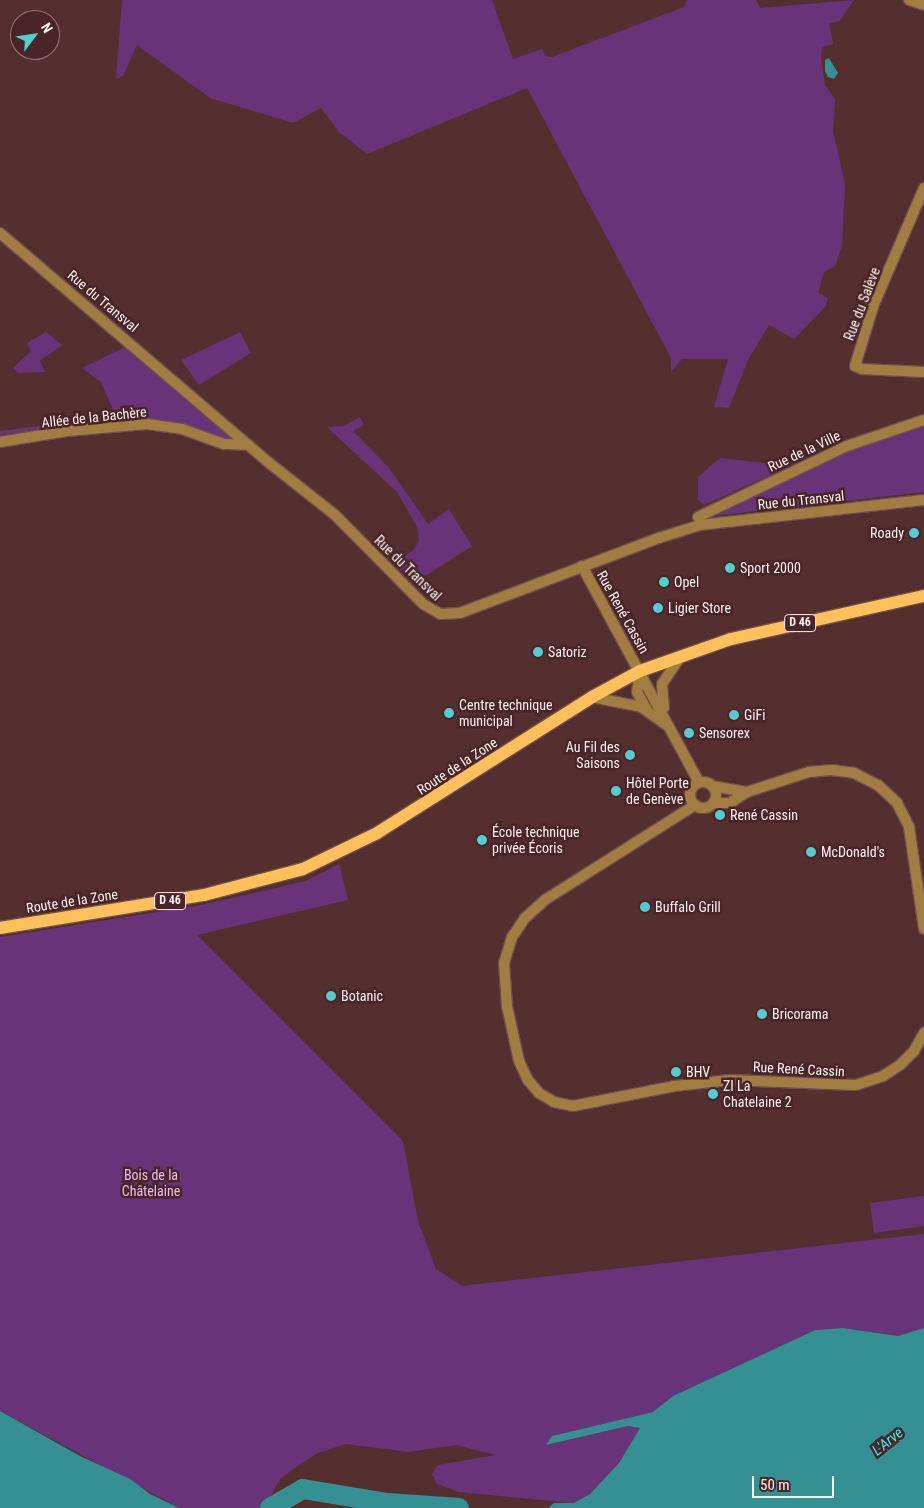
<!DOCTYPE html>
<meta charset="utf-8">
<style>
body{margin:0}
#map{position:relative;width:924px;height:1508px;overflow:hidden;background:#552f30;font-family:"Roboto Condensed",sans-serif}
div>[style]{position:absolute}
.green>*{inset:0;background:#683379}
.water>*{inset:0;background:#349092}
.river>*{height:20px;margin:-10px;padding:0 10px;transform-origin:10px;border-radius:10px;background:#349092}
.roads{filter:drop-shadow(1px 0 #704e4f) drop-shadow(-1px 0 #704e4f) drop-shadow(0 1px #704e4f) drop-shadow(0 -1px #704e4f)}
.street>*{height:10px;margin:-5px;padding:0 5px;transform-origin:5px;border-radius:5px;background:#a27d41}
.street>.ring{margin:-5px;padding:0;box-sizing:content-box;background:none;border:10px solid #a27d41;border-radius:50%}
.primary>*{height:12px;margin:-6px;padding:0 6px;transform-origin:6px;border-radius:6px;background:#fdc05a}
.dots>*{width:14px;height:14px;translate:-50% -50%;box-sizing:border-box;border:2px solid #4a2527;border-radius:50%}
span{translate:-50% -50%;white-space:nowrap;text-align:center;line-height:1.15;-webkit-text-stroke:5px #4a2527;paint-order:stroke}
.shield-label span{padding:1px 4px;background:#4a2527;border:1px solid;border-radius:4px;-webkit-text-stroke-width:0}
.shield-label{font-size:12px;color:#fff0ef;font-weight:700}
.street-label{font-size:14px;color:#fff0ef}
.poi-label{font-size:14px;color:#fff0ef}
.right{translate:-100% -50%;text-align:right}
.left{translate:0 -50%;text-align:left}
.park-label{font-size:14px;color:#ecbbfc}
.water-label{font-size:15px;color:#3beef3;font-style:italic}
.north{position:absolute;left:10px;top:10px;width:50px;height:50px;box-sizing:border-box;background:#4a2527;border:1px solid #927677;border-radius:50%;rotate:59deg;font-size:14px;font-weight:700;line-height:20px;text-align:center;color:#fff0ef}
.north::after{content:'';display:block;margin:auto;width:18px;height:22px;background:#52cdd0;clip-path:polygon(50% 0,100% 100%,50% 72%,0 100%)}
.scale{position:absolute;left:752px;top:1476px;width:82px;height:22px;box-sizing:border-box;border:2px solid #fff0ef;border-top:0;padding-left:6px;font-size:15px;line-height:18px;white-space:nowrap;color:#fff0ef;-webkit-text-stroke:4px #4a2527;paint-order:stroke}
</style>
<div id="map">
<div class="green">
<i style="clip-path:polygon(122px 0,492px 0,513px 59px,542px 49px,545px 56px,552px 57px,684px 7px,687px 0,756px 0,760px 8px,854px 0,839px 22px,829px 23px,833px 44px,822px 47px,821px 59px,825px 85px,835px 99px,833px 131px,845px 184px,842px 246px,835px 266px,824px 272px,818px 293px,828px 298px,825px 307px,794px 339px,769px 325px,748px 360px,729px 408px,714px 407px,728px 359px,682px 359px,671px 372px,671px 358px,527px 88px,367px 154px,339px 132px,321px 108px,293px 123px,210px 98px,137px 45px,123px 76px,116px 79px)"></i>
<i style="clip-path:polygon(46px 332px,62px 345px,40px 361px,45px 372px,18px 373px,13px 368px,31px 351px,27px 343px)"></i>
<i style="clip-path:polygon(240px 332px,251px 353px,199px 385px,181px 360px)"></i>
<i style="clip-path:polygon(125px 347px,232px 436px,227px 441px,168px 421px,141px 418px,118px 421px,101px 382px,82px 368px)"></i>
<i style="clip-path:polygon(360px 417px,364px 425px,353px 431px,389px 468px,428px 524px,449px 509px,472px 546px,413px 584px,395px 565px,413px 550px,419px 541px,417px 527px,397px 492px,327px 427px,344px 426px)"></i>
<i style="clip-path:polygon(63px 423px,63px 428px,0 435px,0 431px)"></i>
<i style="clip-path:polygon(924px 425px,924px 492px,712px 516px,849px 451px)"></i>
<i style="clip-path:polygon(720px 458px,791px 466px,704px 505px,698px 500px,698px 477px)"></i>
<i style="clip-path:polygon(339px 864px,348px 900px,197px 935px,403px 1141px,418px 1221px,436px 1269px,462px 1286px,924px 1234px,924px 1328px,898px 1336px,842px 1328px,815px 1330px,673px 1396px,653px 1412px,553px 1436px,546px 1445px,628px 1426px,641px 1428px,619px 1463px,590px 1494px,574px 1503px,459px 1492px,437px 1484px,432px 1474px,438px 1465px,496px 1455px,456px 1445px,409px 1452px,346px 1444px,318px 1453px,299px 1465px,280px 1479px,266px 1504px,259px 1508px,179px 1508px,0 1411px,0 937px,201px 905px,306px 881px)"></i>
<i style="clip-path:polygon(924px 1196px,924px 1226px,874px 1233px,870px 1203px)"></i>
</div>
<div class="water">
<i style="clip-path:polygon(829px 58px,838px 73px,834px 79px,828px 77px,825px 71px,825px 60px)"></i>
<i style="clip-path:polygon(842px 1328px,898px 1336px,924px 1328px,924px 1508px,548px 1508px,554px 1503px,574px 1503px,590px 1494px,619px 1463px,640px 1428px,628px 1426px,546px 1445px,552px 1436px,653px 1412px,673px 1396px,815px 1330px)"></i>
<i style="clip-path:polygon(0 1411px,80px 1456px,130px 1479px,150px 1494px,179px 1508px,0 1508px)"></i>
</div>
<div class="river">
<i style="left:270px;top:1508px;width:38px;rotate:-30deg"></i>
<i style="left:303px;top:1489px;width:86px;rotate:9.4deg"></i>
<i style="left:388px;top:1503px;width:71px;rotate:4deg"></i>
</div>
<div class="roads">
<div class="street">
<i style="left:909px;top:0;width:16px;rotate:18deg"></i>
<i style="left:924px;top:188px;width:126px;rotate:113.3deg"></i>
<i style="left:874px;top:304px;width:65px;rotate:107deg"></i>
<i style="left:855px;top:366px;width:8px;rotate:23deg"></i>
<i style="left:862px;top:369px;width:62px;rotate:2.8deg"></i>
<i style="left:0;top:233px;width:353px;rotate:40.5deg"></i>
<i style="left:268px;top:462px;width:85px;rotate:38.3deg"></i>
<i style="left:335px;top:515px;width:125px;rotate:45.3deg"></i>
<i style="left:423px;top:604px;width:20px;rotate:30deg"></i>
<i style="left:440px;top:614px;width:20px;rotate:-3deg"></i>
<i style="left:460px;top:613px;width:213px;rotate:-20.7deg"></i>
<i style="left:659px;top:538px;width:43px;rotate:-17.6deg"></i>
<i style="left:700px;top:525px;width:225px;rotate:-6.4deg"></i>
<i style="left:0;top:442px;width:68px;rotate:-9.3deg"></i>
<i style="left:67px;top:431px;width:80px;rotate:-5deg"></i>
<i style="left:147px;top:424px;width:35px;rotate:8deg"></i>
<i style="left:182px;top:429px;width:45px;rotate:19.7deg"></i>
<i style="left:224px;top:444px;width:24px;rotate:2deg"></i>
<i style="left:698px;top:517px;width:165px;rotate:-25.5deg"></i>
<i style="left:847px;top:446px;width:81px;rotate:-18.7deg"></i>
<i style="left:582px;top:566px;width:246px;rotate:61.6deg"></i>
<i style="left:640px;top:671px;width:21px;rotate:98deg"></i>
<i style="left:637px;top:692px;width:21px;rotate:61deg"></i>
<i style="left:592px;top:697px;width:50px;rotate:11.5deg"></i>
<i style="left:641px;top:707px;width:32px;rotate:35deg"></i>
<i style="left:664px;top:708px;width:24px;rotate:-95deg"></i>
<i style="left:662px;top:684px;width:34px;rotate:-56deg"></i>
<i class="ring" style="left:690px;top:782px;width:16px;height:16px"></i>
<i style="left:712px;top:786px;width:36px;rotate:10deg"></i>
<i style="left:747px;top:792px;width:65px;rotate:-17.9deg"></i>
<i style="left:809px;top:772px;width:22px;rotate:-5deg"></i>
<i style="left:831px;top:770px;width:23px;rotate:7deg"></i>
<i style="left:854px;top:773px;width:27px;rotate:27deg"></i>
<i style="left:878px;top:785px;width:26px;rotate:43deg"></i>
<i style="left:897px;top:803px;width:27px;rotate:63deg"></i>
<i style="left:909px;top:827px;width:103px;rotate:81.6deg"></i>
<i style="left:713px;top:803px;width:17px"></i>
<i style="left:730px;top:803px;width:20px;rotate:-33deg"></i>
<i style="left:695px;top:805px;width:178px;rotate:147.7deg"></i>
<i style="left:545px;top:900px;width:27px;rotate:138deg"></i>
<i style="left:525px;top:918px;width:23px;rotate:124deg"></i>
<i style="left:512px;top:937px;width:27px;rotate:107deg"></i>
<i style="left:504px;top:963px;width:43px;rotate:86deg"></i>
<i style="left:507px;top:1006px;width:56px;rotate:77.7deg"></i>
<i style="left:519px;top:1061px;width:21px;rotate:65deg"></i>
<i style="left:528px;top:1080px;width:17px;rotate:50deg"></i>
<i style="left:539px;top:1093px;width:17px;rotate:31deg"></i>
<i style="left:554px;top:1102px;width:19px;rotate:12deg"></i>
<i style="left:573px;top:1106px;width:104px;rotate:-11.1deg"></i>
<i style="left:675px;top:1086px;width:55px;rotate:-6.2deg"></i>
<i style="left:730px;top:1080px;width:126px;rotate:2.3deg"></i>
<i style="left:856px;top:1085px;width:28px;rotate:-18deg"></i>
<i style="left:883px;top:1076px;width:20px;rotate:-33deg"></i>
<i style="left:900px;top:1065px;width:20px;rotate:-45deg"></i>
<i style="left:914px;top:1051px;width:21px;rotate:-61deg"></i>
</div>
<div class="primary">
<i style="left:0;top:928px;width:207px;rotate:-9.2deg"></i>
<i style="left:204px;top:895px;width:102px;rotate:-14.7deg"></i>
<i style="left:303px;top:869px;width:82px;rotate:-25.9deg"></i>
<i style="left:377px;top:833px;width:254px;rotate:-32.3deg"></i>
<i style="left:592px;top:697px;width:55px;rotate:-28.4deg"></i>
<i style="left:640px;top:671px;width:96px;rotate:-19.4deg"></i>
<i style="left:731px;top:639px;width:198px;rotate:-12.6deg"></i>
</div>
</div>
<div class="dots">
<i style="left:914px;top:533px;background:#52cdd0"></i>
<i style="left:730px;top:568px;background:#52cdd0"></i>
<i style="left:664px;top:582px;background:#52cdd0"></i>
<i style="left:658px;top:608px;background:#52cdd0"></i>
<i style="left:538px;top:652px;background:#52cdd0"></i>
<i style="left:449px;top:713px;background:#52cdd0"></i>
<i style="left:734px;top:715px;background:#52cdd0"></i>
<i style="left:689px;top:733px;background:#52cdd0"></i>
<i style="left:630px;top:755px;background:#52cdd0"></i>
<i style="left:616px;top:791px;background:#52cdd0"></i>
<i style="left:720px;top:815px;background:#52cdd0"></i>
<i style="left:482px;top:840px;background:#52cdd0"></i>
<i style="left:811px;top:852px;background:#52cdd0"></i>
<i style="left:645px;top:907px;background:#52cdd0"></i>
<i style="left:331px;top:996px;background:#52cdd0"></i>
<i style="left:762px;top:1014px;background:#52cdd0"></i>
<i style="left:676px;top:1072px;background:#52cdd0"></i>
<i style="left:713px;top:1094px;background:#52cdd0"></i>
</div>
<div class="shield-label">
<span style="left:800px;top:623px">D 46</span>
<span style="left:170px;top:901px">D 46</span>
</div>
<div class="street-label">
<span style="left:103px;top:301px;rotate:40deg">Rue du Transval</span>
<span style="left:862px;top:304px;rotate:-69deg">Rue du Salève</span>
<span style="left:94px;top:417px;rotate:-6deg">Allée de la Bachère</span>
<span style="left:804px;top:451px;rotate:-25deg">Rue de la Ville</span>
<span style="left:801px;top:500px;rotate:-6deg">Rue du Transval</span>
<span style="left:408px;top:568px;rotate:44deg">Rue du Transval</span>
<span style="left:623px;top:612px;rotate:61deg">Rue René Cassin</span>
<span style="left:457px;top:766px;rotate:-33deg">Route de la Zone</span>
<span style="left:72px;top:901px;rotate:-9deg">Route de la Zone</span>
<span style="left:799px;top:1069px;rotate:3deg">Rue René Cassin</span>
</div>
<div class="poi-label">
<span class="right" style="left:904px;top:533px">Roady</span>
<span class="left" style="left:740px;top:568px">Sport 2000</span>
<span class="left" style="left:674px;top:582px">Opel</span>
<span class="left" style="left:668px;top:608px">Ligier Store</span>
<span class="left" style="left:548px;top:652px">Satoriz</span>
<span class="left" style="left:459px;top:713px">Centre technique<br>municipal</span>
<span class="left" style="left:744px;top:715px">GiFi</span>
<span class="left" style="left:699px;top:733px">Sensorex</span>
<span class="right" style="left:620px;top:755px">Au Fil des<br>Saisons</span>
<span class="left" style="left:626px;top:791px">Hôtel Porte<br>de Genève</span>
<span class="left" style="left:730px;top:815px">René Cassin</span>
<span class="left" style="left:492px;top:840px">École technique<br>privée Écoris</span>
<span class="left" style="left:821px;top:852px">McDonald's</span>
<span class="left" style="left:655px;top:907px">Buffalo Grill</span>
<span class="left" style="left:341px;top:996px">Botanic</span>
<span class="left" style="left:772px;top:1014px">Bricorama</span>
<span class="left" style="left:686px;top:1072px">BHV</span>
<span class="left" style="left:723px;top:1094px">ZI La<br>Chatelaine 2</span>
</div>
<div class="park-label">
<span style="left:151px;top:1183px">Bois de la<br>Châtelaine</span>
</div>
<div class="water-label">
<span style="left:888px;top:1442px;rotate:-39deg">L'Arve</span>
</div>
<div class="north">N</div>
<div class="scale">50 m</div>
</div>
